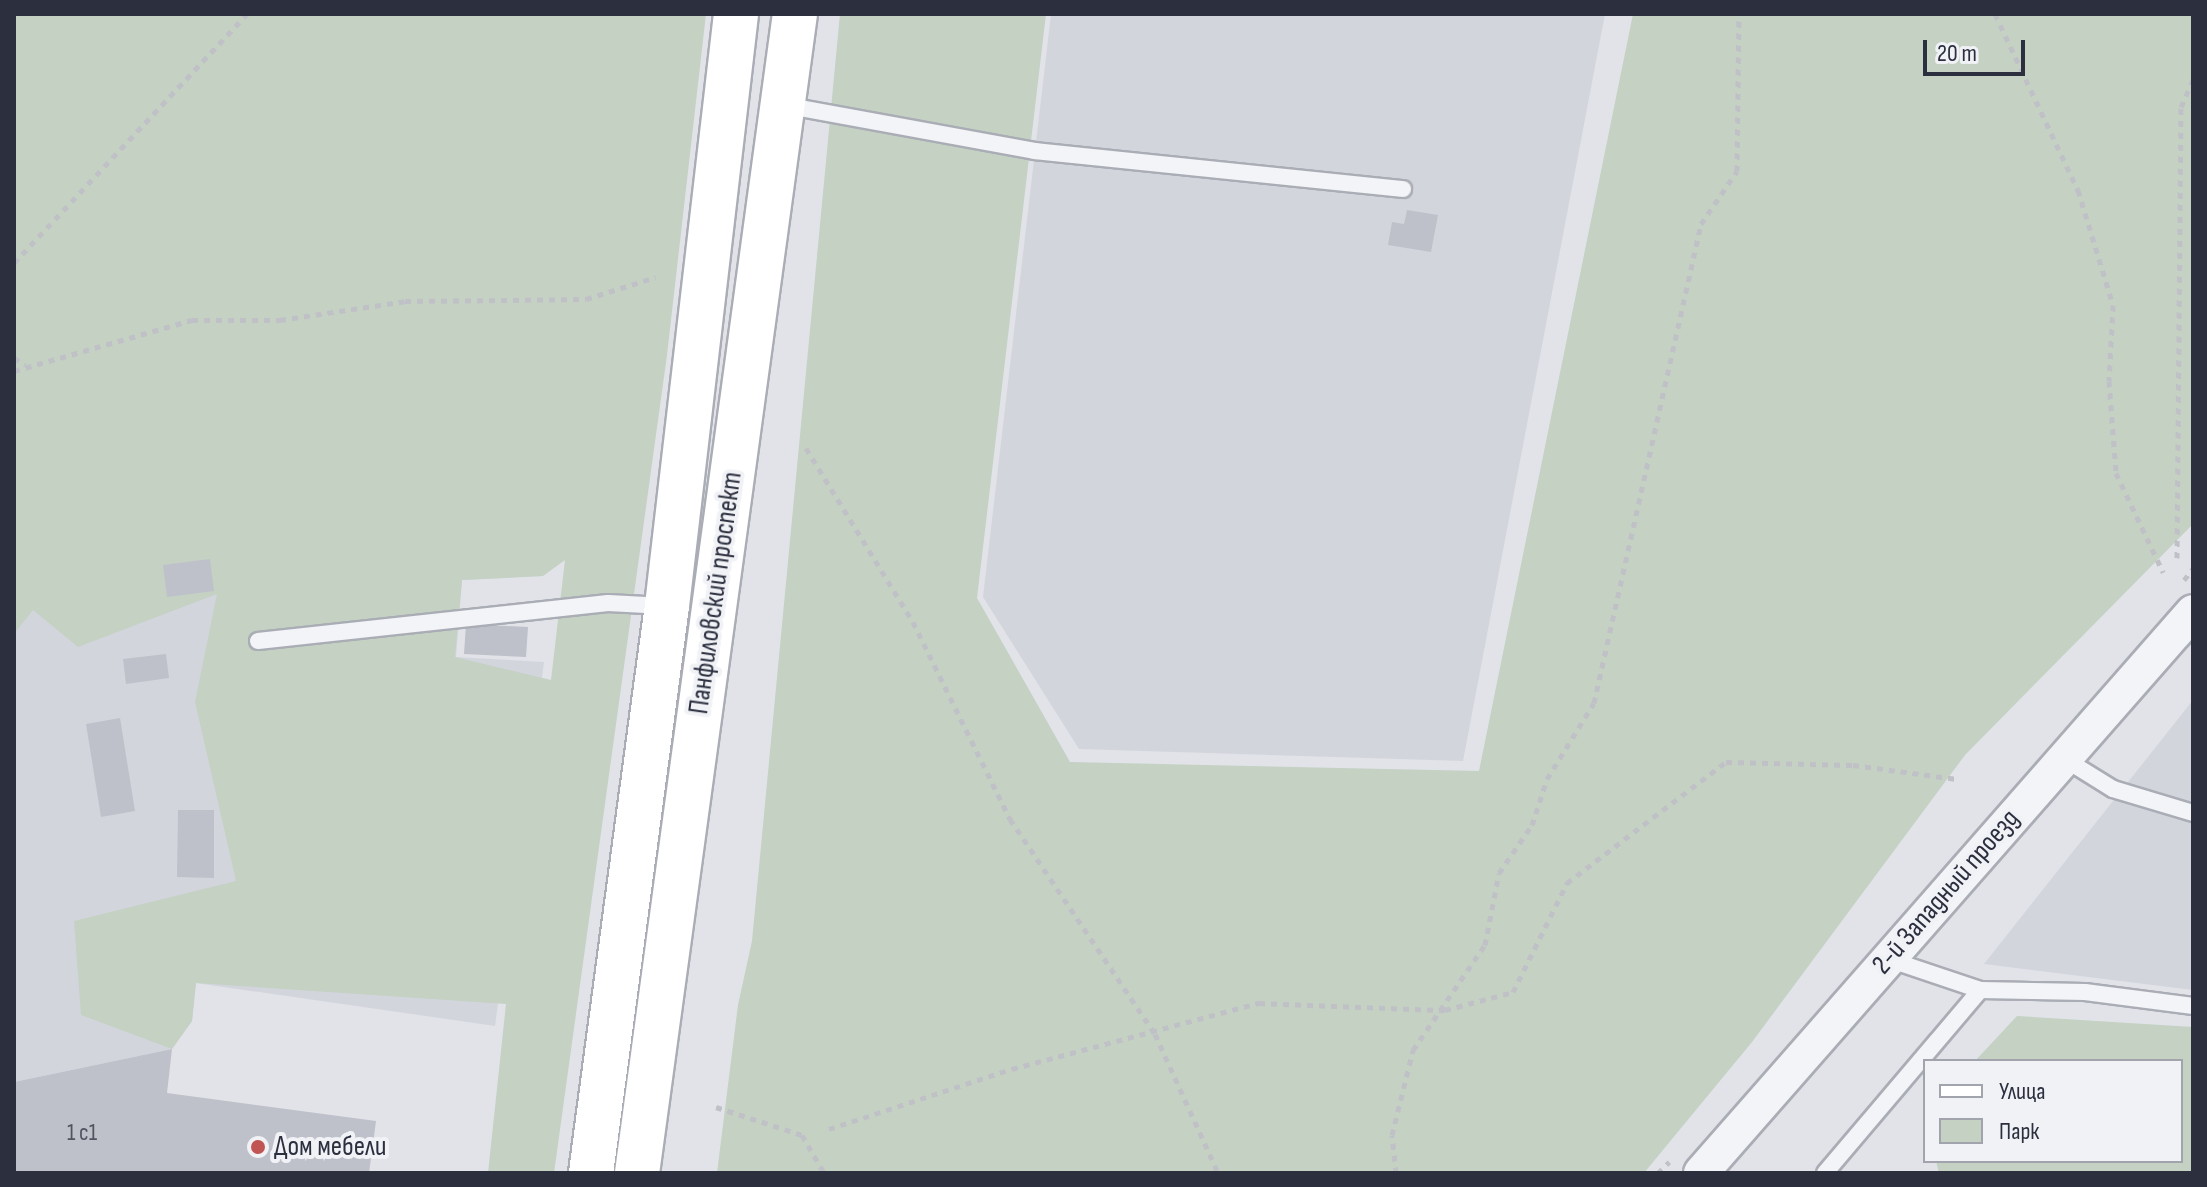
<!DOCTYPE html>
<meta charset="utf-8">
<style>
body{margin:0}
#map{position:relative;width:2207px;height:1187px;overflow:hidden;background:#e1e3e8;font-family:"Sofia Sans Condensed",sans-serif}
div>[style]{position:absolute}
.built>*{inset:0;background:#d3d5dd}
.green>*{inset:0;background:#c4d1c3}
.building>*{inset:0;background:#bfc1ca}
.path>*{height:5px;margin-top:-2.5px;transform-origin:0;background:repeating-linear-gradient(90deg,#bfc1c7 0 6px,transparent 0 12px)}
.roads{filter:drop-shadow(2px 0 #aaadb5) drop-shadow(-2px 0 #aaadb5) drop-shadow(0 2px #aaadb5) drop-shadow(0 -2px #aaadb5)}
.lane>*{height:16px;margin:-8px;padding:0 8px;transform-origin:8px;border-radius:8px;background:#f3f4f7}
.street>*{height:34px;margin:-17px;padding:0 17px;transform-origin:17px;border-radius:17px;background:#f3f4f7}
.primary>*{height:44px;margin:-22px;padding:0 22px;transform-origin:22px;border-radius:22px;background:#fff}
.dots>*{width:22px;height:22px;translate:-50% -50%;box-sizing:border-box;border:4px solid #f0f2f6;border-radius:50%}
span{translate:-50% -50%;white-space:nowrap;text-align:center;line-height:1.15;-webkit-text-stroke:8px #f0f2f6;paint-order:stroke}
.number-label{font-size:24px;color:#505461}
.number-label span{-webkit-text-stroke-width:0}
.street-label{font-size:28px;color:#2b2f3e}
.poi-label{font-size:28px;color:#2b2f3e}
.left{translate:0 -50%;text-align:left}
.frame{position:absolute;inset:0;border:16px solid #2b2f3e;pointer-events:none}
.legend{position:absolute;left:1923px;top:1059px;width:260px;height:104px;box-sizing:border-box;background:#f0f2f6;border:2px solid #a1a4ac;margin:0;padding:10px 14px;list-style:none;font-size:24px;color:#2b2f3e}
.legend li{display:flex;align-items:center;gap:16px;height:40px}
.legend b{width:40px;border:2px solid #a1a4ac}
.scale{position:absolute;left:1923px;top:40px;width:102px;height:36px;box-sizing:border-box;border:4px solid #2b2f3e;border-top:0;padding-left:10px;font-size:24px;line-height:28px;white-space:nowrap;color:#2b2f3e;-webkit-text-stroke:6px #f0f2f6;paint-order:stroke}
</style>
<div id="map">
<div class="built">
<i style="clip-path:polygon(1051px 14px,1605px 14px,1463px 761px,1079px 749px,983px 597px)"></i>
<i style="clip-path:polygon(584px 344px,543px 576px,462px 580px,456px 657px,544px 662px,495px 1026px,196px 983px,192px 1021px,172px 1049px,14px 1082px,14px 438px)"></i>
<i style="clip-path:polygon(2193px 700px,2193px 990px,1984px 964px)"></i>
</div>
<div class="green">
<i style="clip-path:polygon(evenodd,14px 14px,706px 14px,667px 355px,554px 1173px,488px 1173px,506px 1004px,196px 983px,192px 1021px,172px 1049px,81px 1015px,74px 921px,236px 881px,195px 702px,217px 594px,78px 647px,33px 610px,14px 634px,14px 14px,565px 560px,551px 680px,455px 657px,462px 580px,543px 576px,565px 560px)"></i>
<i style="clip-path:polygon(840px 14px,1046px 14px,977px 598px,1070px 762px,1479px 771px,1633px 14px,2193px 14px,2193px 524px,1965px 755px,1752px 1042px,1644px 1173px,717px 1173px,738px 1005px,752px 941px)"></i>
<i style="clip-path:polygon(2017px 1016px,2193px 1027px,2193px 1173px,1939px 1173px,1936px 1161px,2181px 1161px,2181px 1061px,1975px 1061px)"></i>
</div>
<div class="building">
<i style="clip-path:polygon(1407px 210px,1438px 215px,1431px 252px,1388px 245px,1392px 222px,1404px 224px)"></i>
<i style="clip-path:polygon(210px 559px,214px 591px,167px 597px,163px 565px)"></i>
<i style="clip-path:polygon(466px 624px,528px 627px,526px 657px,464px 654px)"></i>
<i style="clip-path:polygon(166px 654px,169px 678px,126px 684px,123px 659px)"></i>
<i style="clip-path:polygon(120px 718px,135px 811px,101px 817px,86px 724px)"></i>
<i style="clip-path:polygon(178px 810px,214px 810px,214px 878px,177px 877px)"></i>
<i style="clip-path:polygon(172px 1049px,167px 1093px,376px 1121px,369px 1173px,14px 1173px,14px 1082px)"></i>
</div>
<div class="path">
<i style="left:1995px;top:14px;width:195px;rotate:64.8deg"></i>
<i style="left:2078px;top:190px;width:120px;rotate:73.1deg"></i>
<i style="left:2113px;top:305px;width:76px;rotate:93deg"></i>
<i style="left:2109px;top:381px;width:92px;rotate:85.6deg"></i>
<i style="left:2116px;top:473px;width:110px;rotate:64.6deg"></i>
<i style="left:14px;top:263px;width:341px;rotate:-46.9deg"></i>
<i style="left:14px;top:358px;width:13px;rotate:29deg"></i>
<i style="left:14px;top:371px;width:185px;rotate:-16deg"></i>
<i style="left:192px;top:320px;width:88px"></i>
<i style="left:280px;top:320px;width:126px;rotate:-8.6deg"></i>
<i style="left:405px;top:301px;width:181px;rotate:-0.6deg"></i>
<i style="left:586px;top:299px;width:73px;rotate:-17.4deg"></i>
<i style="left:806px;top:448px;width:204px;rotate:58.4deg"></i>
<i style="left:913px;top:622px;width:220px;rotate:63.8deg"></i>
<i style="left:1010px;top:819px;width:259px;rotate:56deg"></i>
<i style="left:1155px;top:1034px;width:153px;rotate:65.6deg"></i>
<i style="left:2177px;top:558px;width:451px;rotate:-89.5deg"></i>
<i style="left:2181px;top:107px;width:30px;rotate:-66deg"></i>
<i style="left:2184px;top:580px;width:14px;rotate:-51deg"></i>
<i style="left:716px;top:1107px;width:90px;rotate:18deg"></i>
<i style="left:802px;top:1135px;width:44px;rotate:59.9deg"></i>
<i style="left:829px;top:1129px;width:193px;rotate:-18.2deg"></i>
<i style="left:1012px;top:1069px;width:256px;rotate:-15deg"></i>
<i style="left:1259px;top:1003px;width:186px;rotate:2.2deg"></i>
<i style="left:1445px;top:1010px;width:70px;rotate:-14.8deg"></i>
<i style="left:1513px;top:992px;width:122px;rotate:-63.6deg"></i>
<i style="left:1567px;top:883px;width:200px;rotate:-37.3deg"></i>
<i style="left:1726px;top:762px;width:127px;rotate:1.4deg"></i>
<i style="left:1853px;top:765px;width:105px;rotate:7.7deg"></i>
<i style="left:1396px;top:1173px;width:38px;rotate:-96deg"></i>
<i style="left:1392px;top:1135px;width:88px;rotate:-76.1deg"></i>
<i style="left:1413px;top:1050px;width:127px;rotate:-55.6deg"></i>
<i style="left:1485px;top:945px;width:73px;rotate:-79deg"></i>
<i style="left:1499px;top:873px;width:58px;rotate:-55.5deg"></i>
<i style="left:1532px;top:825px;width:48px;rotate:-71.9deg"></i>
<i style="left:1547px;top:779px;width:89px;rotate:-58.3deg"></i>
<i style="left:1594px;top:703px;width:491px;rotate:-77.4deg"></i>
<i style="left:1701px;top:224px;width:64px;rotate:-55.8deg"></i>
<i style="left:1737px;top:171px;width:157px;rotate:-89.3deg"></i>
<i style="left:1658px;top:1173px;width:16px;rotate:-45deg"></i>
</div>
<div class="roads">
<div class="lane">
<i style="left:784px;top:105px;width:255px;rotate:10.4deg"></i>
<i style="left:1035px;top:151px;width:370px;rotate:5.9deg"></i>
<i style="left:258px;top:641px;width:352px;rotate:-6.2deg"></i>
<i style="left:608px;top:603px;width:57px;rotate:3deg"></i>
<i style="left:2063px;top:758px;width:59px;rotate:31.8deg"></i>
<i style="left:2113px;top:789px;width:84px;rotate:16.7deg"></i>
<i style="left:1888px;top:959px;width:97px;rotate:18.6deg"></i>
<i style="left:1980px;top:990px;width:105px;rotate:1.1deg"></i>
<i style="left:2085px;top:992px;width:109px;rotate:7.4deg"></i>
<i style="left:1825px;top:1173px;width:240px;rotate:-49.7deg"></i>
</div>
<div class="street">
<i style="left:1701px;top:1173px;width:746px;rotate:-48.75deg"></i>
</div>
<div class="primary">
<i style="left:591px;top:1173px;width:572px;rotate:-82.37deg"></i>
<i style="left:667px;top:606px;width:596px;rotate:-83.35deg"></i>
<i style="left:637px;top:1173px;width:1170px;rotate:-82.24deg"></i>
</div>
</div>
<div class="dots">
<i style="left:258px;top:1147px;background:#c05554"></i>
</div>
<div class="number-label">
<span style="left:82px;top:1133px">1 с1</span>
</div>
<div class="street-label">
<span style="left:716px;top:593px;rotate:-82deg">Панфиловский проспект</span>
<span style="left:1946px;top:892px;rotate:-49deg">2-й Западный проезд</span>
</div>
<div class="poi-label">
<span class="left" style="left:274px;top:1147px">Дом мебели</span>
</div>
<div class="frame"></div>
<ul class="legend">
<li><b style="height:10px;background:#fff"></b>Улица</li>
<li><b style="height:22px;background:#c4d1c3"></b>Парк</li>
</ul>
<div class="scale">20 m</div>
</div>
